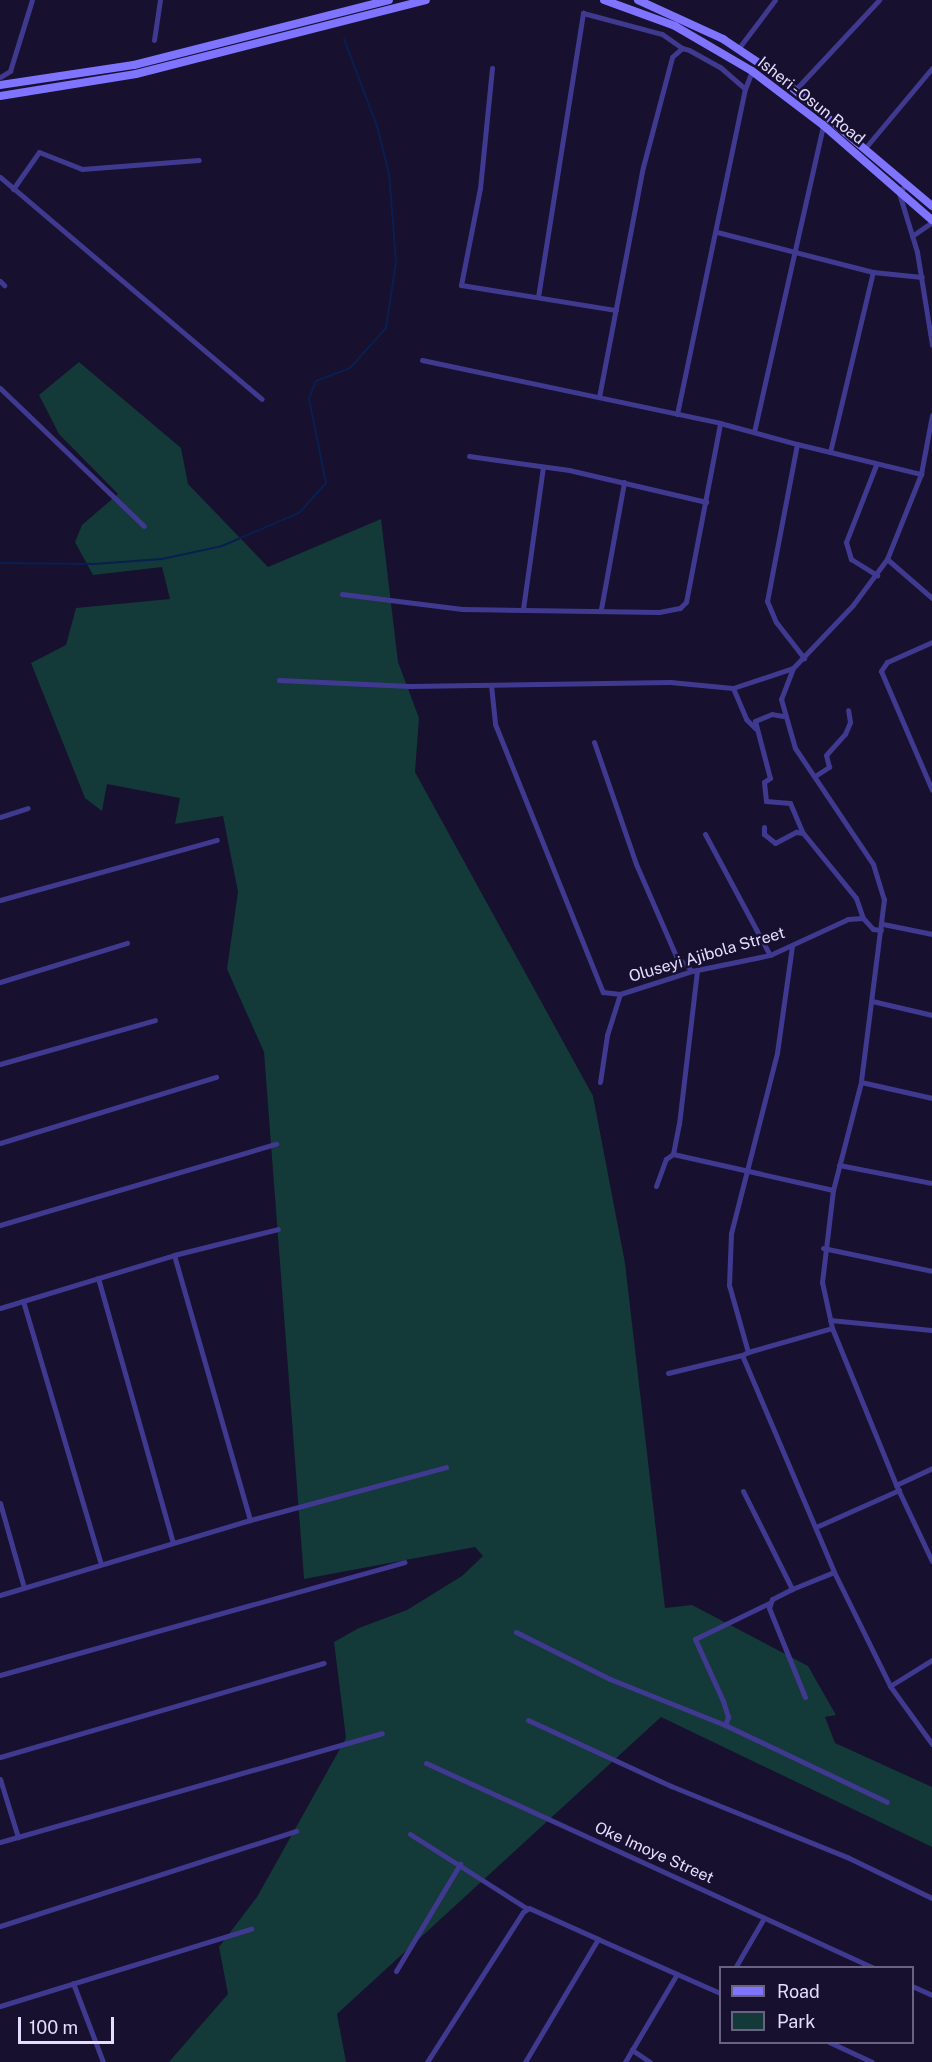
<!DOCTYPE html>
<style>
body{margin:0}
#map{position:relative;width:932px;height:2062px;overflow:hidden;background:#17102e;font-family:"Public Sans",sans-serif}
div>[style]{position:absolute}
.green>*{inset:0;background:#133939}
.stream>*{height:2px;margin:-1px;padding:0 1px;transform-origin:1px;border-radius:1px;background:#081f50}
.minor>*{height:5px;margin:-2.5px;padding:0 2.5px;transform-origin:2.5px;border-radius:2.5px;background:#403990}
.secondary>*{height:8px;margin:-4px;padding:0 4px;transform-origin:4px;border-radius:4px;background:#7e74ff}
span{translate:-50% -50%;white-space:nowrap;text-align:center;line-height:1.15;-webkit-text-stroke:5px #17102e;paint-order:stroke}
.street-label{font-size:16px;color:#e3ddff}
.legend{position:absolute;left:719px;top:1966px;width:195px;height:78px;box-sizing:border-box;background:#17102e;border:2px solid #696282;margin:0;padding:8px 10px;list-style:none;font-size:18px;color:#e3ddff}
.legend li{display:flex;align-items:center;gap:12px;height:30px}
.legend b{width:30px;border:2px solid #696282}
.scale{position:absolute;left:18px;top:2017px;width:96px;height:27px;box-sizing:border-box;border:3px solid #e3ddff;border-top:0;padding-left:8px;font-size:18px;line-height:21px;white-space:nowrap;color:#e3ddff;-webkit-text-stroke:4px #17102e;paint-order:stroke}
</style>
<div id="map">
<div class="green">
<i style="clip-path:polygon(79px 362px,181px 448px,188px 484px,268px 567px,381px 519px,398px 662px,419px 718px,415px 772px,593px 1096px,625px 1263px,665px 1608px,692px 1605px,808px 1666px,836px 1715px,825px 1717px,835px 1743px,932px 1787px,932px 1847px,661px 1717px,337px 2014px,346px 2062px,169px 2062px,228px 1994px,219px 1947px,257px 1897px,346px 1738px,334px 1642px,359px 1628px,407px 1610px,462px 1576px,483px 1556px,475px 1547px,304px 1579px,264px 1052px,227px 969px,238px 892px,223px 816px,175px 824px,180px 798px,107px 784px,102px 811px,85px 798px,31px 663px,66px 645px,76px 608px,170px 599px,162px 567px,93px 575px,75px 542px,82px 525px,118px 494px,59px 434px,39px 395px)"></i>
</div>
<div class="stream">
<i style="left:0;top:563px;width:94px;rotate:0.6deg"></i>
<i style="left:94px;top:564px;width:68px;rotate:-4.2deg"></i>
<i style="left:162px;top:559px;width:61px;rotate:-12.2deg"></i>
<i style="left:222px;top:546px;width:84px;rotate:-23.2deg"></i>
<i style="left:299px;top:513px;width:40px;rotate:-48deg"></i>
<i style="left:326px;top:483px;width:86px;rotate:-101.4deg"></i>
<i style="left:309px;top:399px;width:19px;rotate:-69deg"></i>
<i style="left:316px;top:381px;width:36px;rotate:-21deg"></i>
<i style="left:350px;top:368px;width:54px;rotate:-48deg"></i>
<i style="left:386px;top:328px;width:67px;rotate:-81.4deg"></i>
<i style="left:396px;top:262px;width:88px;rotate:-94.5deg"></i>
<i style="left:389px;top:174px;width:49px;rotate:-104deg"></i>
<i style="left:377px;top:126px;width:93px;rotate:-110.8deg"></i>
</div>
<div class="minor">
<i style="left:154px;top:40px;width:40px;rotate:-81.5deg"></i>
<i style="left:738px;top:49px;width:61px;rotate:-52.9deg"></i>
<i style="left:492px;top:68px;width:121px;rotate:95.7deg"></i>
<i style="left:480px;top:188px;width:99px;rotate:101.1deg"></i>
<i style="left:461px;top:285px;width:157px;rotate:9.2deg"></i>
<i style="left:0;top:77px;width:12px;rotate:-31deg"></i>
<i style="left:10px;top:71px;width:74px;rotate:-72.8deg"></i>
<i style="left:796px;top:89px;width:122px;rotate:-47deg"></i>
<i style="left:866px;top:147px;width:103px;rotate:-50.1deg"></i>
<i style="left:0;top:177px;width:343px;rotate:40.3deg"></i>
<i style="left:906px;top:184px;width:11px;rotate:128deg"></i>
<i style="left:899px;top:193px;width:62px;rotate:73deg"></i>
<i style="left:917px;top:252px;width:94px;rotate:80.8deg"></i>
<i style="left:13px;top:189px;width:45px;rotate:-54.9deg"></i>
<i style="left:39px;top:152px;width:46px;rotate:21.6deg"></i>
<i style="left:82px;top:169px;width:117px;rotate:-4.4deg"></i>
<i style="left:717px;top:232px;width:161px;rotate:14.4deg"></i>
<i style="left:873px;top:272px;width:49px;rotate:5.8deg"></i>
<i style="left:912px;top:236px;width:24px;rotate:-35deg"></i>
<i style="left:0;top:281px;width:6px;rotate:45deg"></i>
<i style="left:538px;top:297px;width:288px;rotate:-81deg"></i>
<i style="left:583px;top:13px;width:82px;rotate:14.9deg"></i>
<i style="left:662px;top:34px;width:24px;rotate:35deg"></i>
<i style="left:422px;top:360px;width:305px;rotate:11.9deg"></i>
<i style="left:720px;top:423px;width:80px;rotate:15.3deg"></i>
<i style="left:797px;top:444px;width:160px;rotate:100.8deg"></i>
<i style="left:767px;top:601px;width:23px;rotate:67deg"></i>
<i style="left:776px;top:622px;width:46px;rotate:52.1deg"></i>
<i style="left:0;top:388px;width:199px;rotate:43.8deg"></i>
<i style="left:599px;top:397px;width:234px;rotate:-79.2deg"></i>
<i style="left:643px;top:167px;width:114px;rotate:-75.2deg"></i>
<i style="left:672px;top:57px;width:13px;rotate:-42deg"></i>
<i style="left:682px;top:48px;width:7px;rotate:16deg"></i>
<i style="left:689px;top:50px;width:35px;rotate:29deg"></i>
<i style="left:720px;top:67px;width:33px;rotate:41deg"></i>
<i style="left:677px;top:414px;width:332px;rotate:-78.2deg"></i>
<i style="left:745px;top:89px;width:19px;rotate:-69deg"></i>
<i style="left:932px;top:415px;width:60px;rotate:100.6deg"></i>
<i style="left:921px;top:474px;width:92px;rotate:111.8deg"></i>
<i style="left:887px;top:559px;width:57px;rotate:126.5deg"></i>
<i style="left:853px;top:605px;width:87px;rotate:133.6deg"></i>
<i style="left:793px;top:668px;width:33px;rotate:111deg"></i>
<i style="left:781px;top:699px;width:51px;rotate:74.1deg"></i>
<i style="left:795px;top:748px;width:140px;rotate:56.1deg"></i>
<i style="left:873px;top:864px;width:37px;rotate:73deg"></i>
<i style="left:884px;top:899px;width:184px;rotate:97.2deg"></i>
<i style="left:861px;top:1082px;width:112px;rotate:104.5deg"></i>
<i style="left:833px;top:1190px;width:93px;rotate:96.8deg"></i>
<i style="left:822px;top:1282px;width:47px;rotate:77.7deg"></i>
<i style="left:832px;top:1328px;width:170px;rotate:67.8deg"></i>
<i style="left:896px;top:1485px;width:84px;rotate:64.7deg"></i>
<i style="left:754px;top:432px;width:315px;rotate:-77.3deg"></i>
<i style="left:797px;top:444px;width:128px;rotate:13.6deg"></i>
<i style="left:830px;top:452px;width:185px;rotate:-76.6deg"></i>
<i style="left:469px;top:456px;width:101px;rotate:8deg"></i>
<i style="left:569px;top:470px;width:141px;rotate:13.1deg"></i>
<i style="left:876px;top:465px;width:83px;rotate:111.3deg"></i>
<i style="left:846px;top:542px;width:18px;rotate:74deg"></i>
<i style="left:851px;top:559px;width:31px;rotate:32deg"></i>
<i style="left:887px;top:559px;width:60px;rotate:40.9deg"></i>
<i style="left:342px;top:594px;width:121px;rotate:7.1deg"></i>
<i style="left:462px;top:609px;width:197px;rotate:0.9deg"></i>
<i style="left:659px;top:612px;width:21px;rotate:-11deg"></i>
<i style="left:680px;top:608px;width:8px;rotate:-45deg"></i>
<i style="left:686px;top:602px;width:182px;rotate:-79.2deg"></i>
<i style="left:523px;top:609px;width:143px;rotate:-82deg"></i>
<i style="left:601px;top:609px;width:129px;rotate:-79.7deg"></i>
<i style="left:932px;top:642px;width:49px;rotate:156deg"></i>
<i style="left:887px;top:662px;width:11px;rotate:124deg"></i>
<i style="left:881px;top:671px;width:129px;rotate:66.8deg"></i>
<i style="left:279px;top:680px;width:131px;rotate:2.6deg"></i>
<i style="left:410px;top:686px;width:260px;rotate:-0.9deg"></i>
<i style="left:670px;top:682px;width:63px;rotate:5.4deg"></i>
<i style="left:733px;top:688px;width:63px;rotate:-18.4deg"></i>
<i style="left:491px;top:685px;width:39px;rotate:84deg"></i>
<i style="left:495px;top:724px;width:289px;rotate:68.1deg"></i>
<i style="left:603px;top:992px;width:17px;rotate:7deg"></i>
<i style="left:620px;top:994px;width:76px;rotate:-17.7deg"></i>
<i style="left:692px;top:971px;width:80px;rotate:-11.6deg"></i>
<i style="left:770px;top:955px;width:86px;rotate:-24.8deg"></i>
<i style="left:848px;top:919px;width:15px;rotate:-4deg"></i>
<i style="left:863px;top:918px;width:15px;rotate:48deg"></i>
<i style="left:873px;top:929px;width:8px;rotate:7deg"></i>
<i style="left:733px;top:688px;width:34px;rotate:67deg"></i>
<i style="left:746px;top:719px;width:13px;rotate:45deg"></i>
<i style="left:783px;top:716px;width:11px;rotate:-170deg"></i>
<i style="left:772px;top:714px;width:18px;rotate:158deg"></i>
<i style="left:755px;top:721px;width:59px;rotate:75.3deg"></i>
<i style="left:770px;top:778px;width:7px;rotate:146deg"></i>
<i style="left:764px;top:782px;width:19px;rotate:84deg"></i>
<i style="left:766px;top:801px;width:24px;rotate:5deg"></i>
<i style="left:790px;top:803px;width:33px;rotate:67deg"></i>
<i style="left:803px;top:833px;width:84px;rotate:50.8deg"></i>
<i style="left:856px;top:898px;width:21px;rotate:71deg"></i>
<i style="left:594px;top:742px;width:129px;rotate:71deg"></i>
<i style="left:636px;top:864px;width:100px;rotate:66.5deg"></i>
<i style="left:676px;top:956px;width:22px;rotate:43deg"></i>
<i style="left:815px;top:776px;width:17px;rotate:-33deg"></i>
<i style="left:829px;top:767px;width:12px;rotate:-104deg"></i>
<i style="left:826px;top:755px;width:28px;rotate:-48deg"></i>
<i style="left:845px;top:734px;width:13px;rotate:-67deg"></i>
<i style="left:850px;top:722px;width:12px;rotate:-99deg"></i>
<i style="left:0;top:817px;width:29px;rotate:-18deg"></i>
<i style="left:764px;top:827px;width:7px;rotate:90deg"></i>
<i style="left:764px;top:834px;width:14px;rotate:39deg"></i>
<i style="left:775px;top:843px;width:24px;rotate:-28deg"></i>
<i style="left:796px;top:832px;width:7px;rotate:8deg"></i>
<i style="left:705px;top:834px;width:137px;rotate:61.8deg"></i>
<i style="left:0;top:900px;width:225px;rotate:-15.5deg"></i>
<i style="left:883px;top:924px;width:50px;rotate:11.5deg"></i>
<i style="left:792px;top:946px;width:108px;rotate:98deg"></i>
<i style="left:777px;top:1053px;width:186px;rotate:104.3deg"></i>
<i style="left:731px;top:1233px;width:52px;rotate:92.2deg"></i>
<i style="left:729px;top:1285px;width:70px;rotate:74.2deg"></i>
<i style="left:748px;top:1352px;width:7px;rotate:153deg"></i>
<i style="left:742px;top:1355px;width:236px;rotate:67deg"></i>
<i style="left:834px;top:1572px;width:127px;rotate:63.8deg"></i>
<i style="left:890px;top:1686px;width:72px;rotate:54.1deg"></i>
<i style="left:0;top:982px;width:133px;rotate:-17.1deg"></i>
<i style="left:872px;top:1001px;width:62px;rotate:13.1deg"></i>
<i style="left:0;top:1064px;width:161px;rotate:-15.8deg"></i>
<i style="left:600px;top:1082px;width:48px;rotate:-81.5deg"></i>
<i style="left:607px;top:1035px;width:43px;rotate:-72.4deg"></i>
<i style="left:861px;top:1082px;width:73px;rotate:12.7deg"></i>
<i style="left:0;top:1143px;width:226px;rotate:-17deg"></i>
<i style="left:673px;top:1154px;width:164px;rotate:12.7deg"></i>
<i style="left:839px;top:1165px;width:95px;rotate:11deg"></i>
<i style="left:656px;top:1186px;width:29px;rotate:-70deg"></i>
<i style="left:666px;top:1159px;width:9px;rotate:-36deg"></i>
<i style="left:673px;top:1154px;width:31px;rotate:-79deg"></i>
<i style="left:679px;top:1124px;width:155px;rotate:-83.3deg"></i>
<i style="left:0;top:1225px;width:288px;rotate:-16.4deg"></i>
<i style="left:823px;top:1248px;width:111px;rotate:11.9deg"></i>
<i style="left:174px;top:1255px;width:276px;rotate:74deg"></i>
<i style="left:98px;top:1278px;width:275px;rotate:74.2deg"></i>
<i style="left:23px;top:1301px;width:274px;rotate:73.5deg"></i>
<i style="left:0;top:1308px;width:182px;rotate:-16.9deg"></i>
<i style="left:174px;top:1255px;width:107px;rotate:-14deg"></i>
<i style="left:830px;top:1320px;width:102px;rotate:5.6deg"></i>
<i style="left:748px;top:1352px;width:87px;rotate:-15.9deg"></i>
<i style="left:668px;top:1373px;width:76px;rotate:-13.7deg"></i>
<i style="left:896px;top:1485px;width:40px;rotate:-25deg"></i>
<i style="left:743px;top:1491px;width:110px;rotate:63.4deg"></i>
<i style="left:792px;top:1589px;width:45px;rotate:-22deg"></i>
<i style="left:0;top:1503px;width:88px;rotate:74.2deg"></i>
<i style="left:816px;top:1527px;width:91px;rotate:-24deg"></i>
<i style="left:792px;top:1589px;width:22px;rotate:153deg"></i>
<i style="left:772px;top:1599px;width:9px;rotate:108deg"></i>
<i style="left:769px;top:1608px;width:96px;rotate:68deg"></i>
<i style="left:0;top:1595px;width:261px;rotate:-16.7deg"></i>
<i style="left:250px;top:1520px;width:203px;rotate:-15.1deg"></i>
<i style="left:516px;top:1632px;width:105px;rotate:26.6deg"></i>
<i style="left:610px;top:1679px;width:124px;rotate:21.8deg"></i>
<i style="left:725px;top:1725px;width:9px;rotate:-69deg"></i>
<i style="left:728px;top:1717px;width:17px;rotate:-107deg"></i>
<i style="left:723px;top:1701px;width:68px;rotate:-114.3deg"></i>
<i style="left:695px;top:1639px;width:82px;rotate:-25.9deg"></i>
<i style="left:0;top:1675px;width:420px;rotate:-15.6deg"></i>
<i style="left:890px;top:1686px;width:49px;rotate:-31.8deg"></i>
<i style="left:528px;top:1720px;width:157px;rotate:24.8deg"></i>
<i style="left:671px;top:1786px;width:190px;rotate:22deg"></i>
<i style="left:847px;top:1857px;width:94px;rotate:25.8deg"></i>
<i style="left:725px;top:1725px;width:179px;rotate:25.4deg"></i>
<i style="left:0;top:1757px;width:337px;rotate:-16.2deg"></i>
<i style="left:426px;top:1763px;width:492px;rotate:24.6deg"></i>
<i style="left:0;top:1779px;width:61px;rotate:72.8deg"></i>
<i style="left:410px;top:1834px;width:138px;rotate:32.5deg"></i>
<i style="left:0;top:1842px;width:397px;rotate:-15.9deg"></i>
<i style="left:0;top:1926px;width:311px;rotate:-17.8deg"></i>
<i style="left:598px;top:1939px;width:86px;rotate:23.9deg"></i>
<i style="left:735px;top:1968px;width:58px;rotate:-59.9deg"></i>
<i style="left:396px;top:1971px;width:125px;rotate:-59.1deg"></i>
<i style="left:73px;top:1983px;width:85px;rotate:69.2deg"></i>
<i style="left:912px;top:1986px;width:22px;rotate:24deg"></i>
<i style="left:0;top:2006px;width:263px;rotate:-17.1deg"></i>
<i style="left:829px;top:2042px;width:47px;rotate:24.9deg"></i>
<i style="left:427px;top:2062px;width:178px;rotate:-57.4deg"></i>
<i style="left:523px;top:1912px;width:7px;rotate:-34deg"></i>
<i style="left:529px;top:1908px;width:76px;rotate:24.2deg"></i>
<i style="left:598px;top:1939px;width:143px;rotate:120.7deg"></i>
<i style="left:625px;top:2062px;width:14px;rotate:-60deg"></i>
<i style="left:650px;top:2062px;width:22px;rotate:-146deg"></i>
<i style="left:632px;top:2050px;width:88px;rotate:-59.4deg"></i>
<i style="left:677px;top:1974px;width:47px;rotate:23.8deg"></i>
</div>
<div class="secondary">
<i style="left:604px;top:0;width:76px;rotate:20.1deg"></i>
<i style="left:675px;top:26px;width:89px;rotate:30.3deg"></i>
<i style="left:752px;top:71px;width:89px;rotate:37.3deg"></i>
<i style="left:823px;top:125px;width:145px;rotate:41.1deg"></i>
<i style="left:638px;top:0;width:94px;rotate:24.6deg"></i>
<i style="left:723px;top:39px;width:65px;rotate:33.7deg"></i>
<i style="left:777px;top:75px;width:203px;rotate:40.2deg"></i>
<i style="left:0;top:85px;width:135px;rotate:-8.5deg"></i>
<i style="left:134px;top:65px;width:263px;rotate:-14.3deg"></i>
<i style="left:0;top:96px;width:138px;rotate:-9.2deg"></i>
<i style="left:136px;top:74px;width:299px;rotate:-14.3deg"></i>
</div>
<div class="street-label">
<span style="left:811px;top:101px;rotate:38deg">Isheri - Osun Road</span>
<span style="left:707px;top:955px;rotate:-16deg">Oluseyi Ajibola Street</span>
<span style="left:654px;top:1853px;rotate:24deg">Oke Imoye Street</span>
</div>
<ul class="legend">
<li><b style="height:8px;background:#7e74ff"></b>Road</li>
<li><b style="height:16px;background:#133939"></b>Park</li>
</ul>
<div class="scale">100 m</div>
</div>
